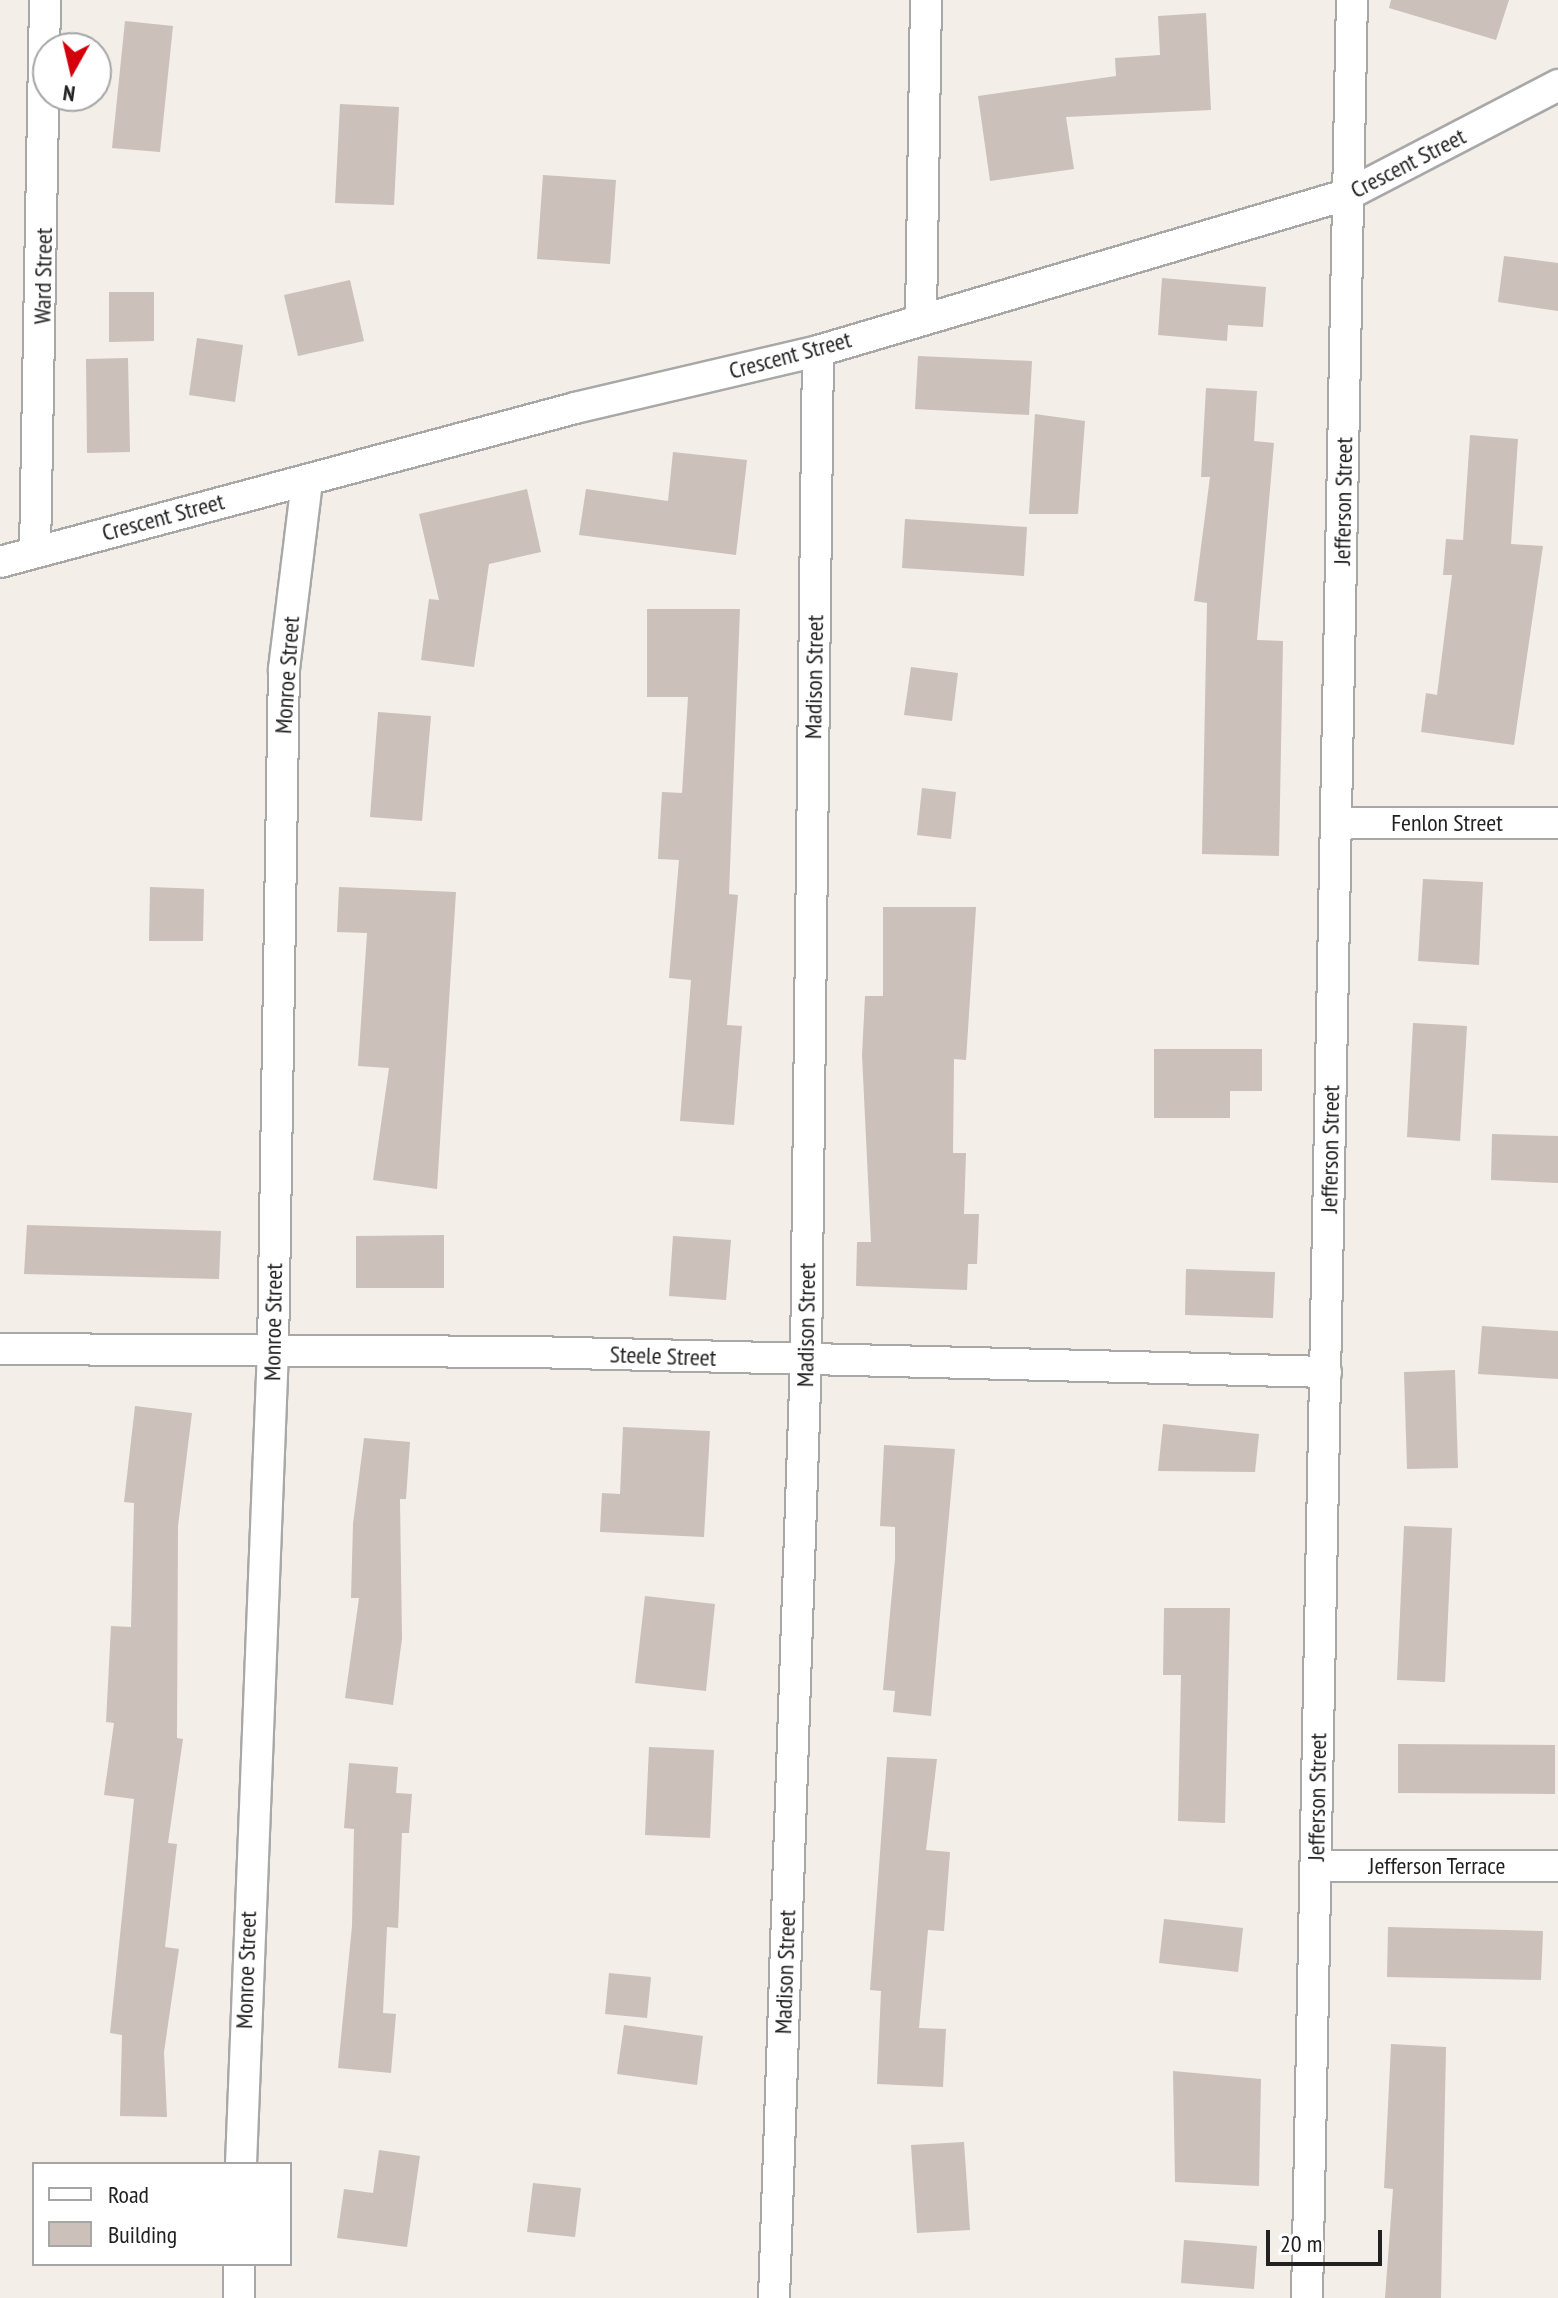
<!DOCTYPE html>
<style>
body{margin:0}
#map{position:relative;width:1558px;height:2298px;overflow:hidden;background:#f3eee7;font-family:"PT Sans Narrow",sans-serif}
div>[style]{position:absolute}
.building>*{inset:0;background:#cbc0ba}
.roads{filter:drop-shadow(2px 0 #a8a8a8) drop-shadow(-2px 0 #a8a8a8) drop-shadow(0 2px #a8a8a8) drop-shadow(0 -2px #a8a8a8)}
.street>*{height:30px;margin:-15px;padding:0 15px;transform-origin:15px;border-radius:15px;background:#fff}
span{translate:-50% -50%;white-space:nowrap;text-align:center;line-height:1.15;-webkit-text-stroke:6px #fff;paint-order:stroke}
.street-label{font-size:24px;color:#212121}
.legend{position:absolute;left:32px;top:2162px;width:260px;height:104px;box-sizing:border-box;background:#fff;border:2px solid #a6a6a6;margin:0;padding:10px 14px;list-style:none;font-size:24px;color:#212121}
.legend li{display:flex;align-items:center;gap:16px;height:40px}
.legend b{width:40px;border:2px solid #a6a6a6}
.north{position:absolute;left:32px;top:32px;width:80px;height:80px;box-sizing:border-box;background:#fff;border:2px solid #a6a6a6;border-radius:50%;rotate:188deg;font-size:22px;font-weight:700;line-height:32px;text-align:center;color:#212121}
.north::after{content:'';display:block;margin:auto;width:28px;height:36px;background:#d3000c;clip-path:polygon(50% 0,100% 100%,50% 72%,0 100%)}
.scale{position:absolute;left:1266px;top:2230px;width:116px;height:36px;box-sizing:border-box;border:4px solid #212121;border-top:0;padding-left:10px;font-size:24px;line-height:28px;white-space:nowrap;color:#212121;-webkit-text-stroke:6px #fff;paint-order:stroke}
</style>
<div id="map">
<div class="building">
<i style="clip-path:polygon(1391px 0,1509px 0,1496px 40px,1389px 8px)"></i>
<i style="clip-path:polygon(1206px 13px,1211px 110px,1066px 117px,1074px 169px,990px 181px,978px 96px,1116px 76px,1115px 58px,1160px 55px,1158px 16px)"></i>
<i style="clip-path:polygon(125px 21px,173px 26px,160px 152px,112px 148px)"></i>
<i style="clip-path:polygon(340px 104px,399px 107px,394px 205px,335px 203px)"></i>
<i style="clip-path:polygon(543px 175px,616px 180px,610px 264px,537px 259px)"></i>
<i style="clip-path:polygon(1504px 256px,1558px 263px,1558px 311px,1498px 302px)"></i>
<i style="clip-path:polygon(1162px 278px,1266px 287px,1263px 327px,1228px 325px,1227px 341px,1158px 335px)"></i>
<i style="clip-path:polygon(350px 280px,364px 341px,298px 356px,284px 295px)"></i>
<i style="clip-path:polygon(109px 292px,154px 292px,154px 341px,109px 342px)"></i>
<i style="clip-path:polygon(197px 338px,243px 345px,235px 402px,189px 395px)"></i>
<i style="clip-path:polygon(918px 356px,1032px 361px,1029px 415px,915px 409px)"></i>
<i style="clip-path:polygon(128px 358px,130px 452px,87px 453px,86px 359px)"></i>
<i style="clip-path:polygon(1206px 388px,1257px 391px,1254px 441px,1274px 443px,1257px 640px,1283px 641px,1279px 856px,1202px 854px,1207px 603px,1194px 601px,1210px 477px,1201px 477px)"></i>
<i style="clip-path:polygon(1035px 414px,1085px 421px,1078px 514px,1029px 514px)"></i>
<i style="clip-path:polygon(1470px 435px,1518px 439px,1511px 544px,1543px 546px,1514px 745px,1421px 732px,1426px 693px,1437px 695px,1452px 575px,1443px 575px,1446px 539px,1463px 540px)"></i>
<i style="clip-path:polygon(673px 452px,747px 460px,736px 555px,579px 535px,586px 489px,668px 501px)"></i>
<i style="clip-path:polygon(527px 489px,541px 552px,489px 564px,474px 667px,421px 660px,429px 599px,439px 600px,419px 514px)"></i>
<i style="clip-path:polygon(905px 519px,1027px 527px,1024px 576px,902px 568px)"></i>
<i style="clip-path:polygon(647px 609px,740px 609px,729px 894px,738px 895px,727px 1025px,742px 1026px,734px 1125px,680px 1121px,691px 980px,669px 978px,679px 860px,658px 859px,662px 792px,682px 793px,688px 697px,647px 697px)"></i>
<i style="clip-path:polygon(911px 667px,958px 673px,952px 721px,904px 715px)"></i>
<i style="clip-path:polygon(378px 712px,431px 716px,422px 821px,370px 817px)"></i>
<i style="clip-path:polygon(922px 788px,956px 792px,951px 839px,917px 835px)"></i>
<i style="clip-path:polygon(1423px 879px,1483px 882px,1479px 965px,1418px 961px)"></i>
<i style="clip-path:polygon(150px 887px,204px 889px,203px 941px,149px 941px)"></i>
<i style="clip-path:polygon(339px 887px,456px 892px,437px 1189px,373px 1180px,389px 1068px,358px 1066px,367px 933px,337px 932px)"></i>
<i style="clip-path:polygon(883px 907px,976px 907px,966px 1060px,954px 1059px,953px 1153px,966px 1153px,964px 1214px,979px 1214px,977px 1264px,968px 1264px,967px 1290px,856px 1286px,857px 1242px,871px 1242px,862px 1055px,865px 996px,883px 996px)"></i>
<i style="clip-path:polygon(1413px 1023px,1467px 1026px,1460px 1141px,1407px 1137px)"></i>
<i style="clip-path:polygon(1154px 1049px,1262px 1049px,1262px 1091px,1230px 1091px,1230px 1118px,1154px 1118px)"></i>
<i style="clip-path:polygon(1492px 1134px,1558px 1136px,1558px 1183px,1491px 1180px)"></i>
<i style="clip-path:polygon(27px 1225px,221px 1231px,219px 1279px,24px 1274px)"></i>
<i style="clip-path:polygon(444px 1235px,444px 1288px,356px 1288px,356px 1236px)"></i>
<i style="clip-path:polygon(673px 1236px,731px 1240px,726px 1300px,669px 1296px)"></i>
<i style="clip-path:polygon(1186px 1269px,1275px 1272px,1273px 1318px,1185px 1315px)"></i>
<i style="clip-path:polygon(1482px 1326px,1558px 1331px,1558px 1379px,1478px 1374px)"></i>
<i style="clip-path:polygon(1455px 1370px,1458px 1468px,1407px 1469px,1404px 1372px)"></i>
<i style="clip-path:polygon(135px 1406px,192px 1413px,178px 1526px,177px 1738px,183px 1739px,168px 1843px,177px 1844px,165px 1947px,179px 1949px,164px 2052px,167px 2117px,120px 2116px,122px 2035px,110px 2033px,134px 1799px,104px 1795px,114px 1723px,106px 1722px,111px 1626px,131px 1627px,134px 1503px,124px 1502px)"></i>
<i style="clip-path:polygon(1163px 1424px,1259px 1434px,1255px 1472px,1158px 1471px)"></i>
<i style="clip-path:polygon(623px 1427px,710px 1431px,704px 1537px,600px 1532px,602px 1493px,620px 1494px)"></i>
<i style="clip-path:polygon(364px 1438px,410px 1442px,406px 1499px,400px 1499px,402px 1639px,393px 1705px,345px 1698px,359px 1598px,351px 1598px,353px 1524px)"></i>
<i style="clip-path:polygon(884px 1445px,955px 1449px,931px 1716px,893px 1712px,895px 1691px,883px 1690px,895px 1559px,895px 1527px,880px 1526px)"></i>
<i style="clip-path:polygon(1404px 1526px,1452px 1528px,1445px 1682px,1397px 1680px)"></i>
<i style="clip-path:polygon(645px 1596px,715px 1604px,706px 1691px,635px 1683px)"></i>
<i style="clip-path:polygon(1164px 1608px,1230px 1608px,1225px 1823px,1178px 1821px,1181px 1675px,1163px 1675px)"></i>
<i style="clip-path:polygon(1398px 1744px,1555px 1745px,1555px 1794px,1398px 1793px)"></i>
<i style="clip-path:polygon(649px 1747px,714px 1750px,710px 1838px,645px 1835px)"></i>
<i style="clip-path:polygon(887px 1757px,937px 1759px,926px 1850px,950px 1852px,944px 1931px,928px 1930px,919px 2028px,946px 2029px,943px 2087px,877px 2084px,881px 1991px,870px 1990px)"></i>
<i style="clip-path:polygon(349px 1763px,398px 1767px,396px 1793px,412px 1794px,409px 1833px,402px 1833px,398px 1928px,387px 1927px,383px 2013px,396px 2014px,391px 2073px,338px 2068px,352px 1926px,354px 1829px,344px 1828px)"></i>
<i style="clip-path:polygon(1164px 1919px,1243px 1928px,1238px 1972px,1159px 1963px)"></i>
<i style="clip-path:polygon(1388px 1927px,1543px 1931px,1541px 1980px,1387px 1977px)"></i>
<i style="clip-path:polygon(609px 1973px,651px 1977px,647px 2018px,605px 2014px)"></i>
<i style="clip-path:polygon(624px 2025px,703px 2036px,697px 2085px,617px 2074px)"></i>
<i style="clip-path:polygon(1391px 2044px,1446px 2047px,1441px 2298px,1385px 2298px,1393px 2189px,1384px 2188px)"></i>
<i style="clip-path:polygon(1173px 2071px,1261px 2079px,1259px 2186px,1175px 2182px)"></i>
<i style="clip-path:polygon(964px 2142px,970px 2230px,917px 2233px,911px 2145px)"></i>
<i style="clip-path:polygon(379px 2150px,420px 2156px,407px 2247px,337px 2238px,344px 2189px,373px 2193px)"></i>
<i style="clip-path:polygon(533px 2183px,581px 2188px,575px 2237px,527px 2232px)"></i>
<i style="clip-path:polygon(1184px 2240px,1257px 2246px,1254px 2289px,1181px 2283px)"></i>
</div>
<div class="roads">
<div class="street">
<i style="left:921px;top:317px;width:317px;rotate:-89.1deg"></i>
<i style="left:35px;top:552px;width:552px;rotate:-88.96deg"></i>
<i style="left:0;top:562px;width:595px;rotate:-14.99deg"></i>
<i style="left:575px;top:408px;width:250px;rotate:-13.2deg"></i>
<i style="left:818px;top:351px;width:554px;rotate:-16.47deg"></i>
<i style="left:1349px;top:194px;width:236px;rotate:-27.5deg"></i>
<i style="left:1336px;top:823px;width:222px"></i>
<i style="left:0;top:1349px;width:532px;rotate:0.32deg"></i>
<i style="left:532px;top:1352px;width:794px;rotate:1.44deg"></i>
<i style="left:1316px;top:1866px;width:242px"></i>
<i style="left:241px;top:2164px;width:814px;rotate:-87.75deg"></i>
<i style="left:273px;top:1351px;width:682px;rotate:-89.08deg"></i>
<i style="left:284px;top:669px;width:188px;rotate:-83deg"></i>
<i style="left:239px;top:2298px;width:34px;rotate:-90deg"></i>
<i style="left:774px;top:2298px;width:939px;rotate:-88.05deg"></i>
<i style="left:806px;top:1360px;width:1009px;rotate:-89.32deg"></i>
<i style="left:1307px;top:2298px;width:2298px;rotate:-88.88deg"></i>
</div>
</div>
<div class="street-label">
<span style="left:1408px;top:163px;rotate:-27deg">Crescent Street</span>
<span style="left:43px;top:276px;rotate:-89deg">Ward Street</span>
<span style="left:790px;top:355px;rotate:-15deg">Crescent Street</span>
<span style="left:1343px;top:501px;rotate:-89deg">Jefferson Street</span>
<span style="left:163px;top:517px;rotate:-15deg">Crescent Street</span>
<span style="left:287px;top:675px;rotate:-86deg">Monroe Street</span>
<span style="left:814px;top:677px;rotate:-89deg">Madison Street</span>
<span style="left:1447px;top:823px">Fenlon Street</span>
<span style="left:1330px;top:1149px;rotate:-89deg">Jefferson Street</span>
<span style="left:273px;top:1322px;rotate:-89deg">Monroe Street</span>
<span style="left:806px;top:1325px;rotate:-89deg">Madison Street</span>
<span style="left:663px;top:1356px;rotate:2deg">Steele Street</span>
<span style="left:1317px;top:1797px;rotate:-89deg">Jefferson Street</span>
<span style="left:1437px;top:1866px">Jefferson Terrace</span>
<span style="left:246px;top:1970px;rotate:-88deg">Monroe Street</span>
<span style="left:785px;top:1972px;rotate:-88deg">Madison Street</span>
</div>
<ul class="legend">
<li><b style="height:10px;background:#fff"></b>Road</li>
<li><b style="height:22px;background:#cbc0ba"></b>Building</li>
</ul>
<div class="north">N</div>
<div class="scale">20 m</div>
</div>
